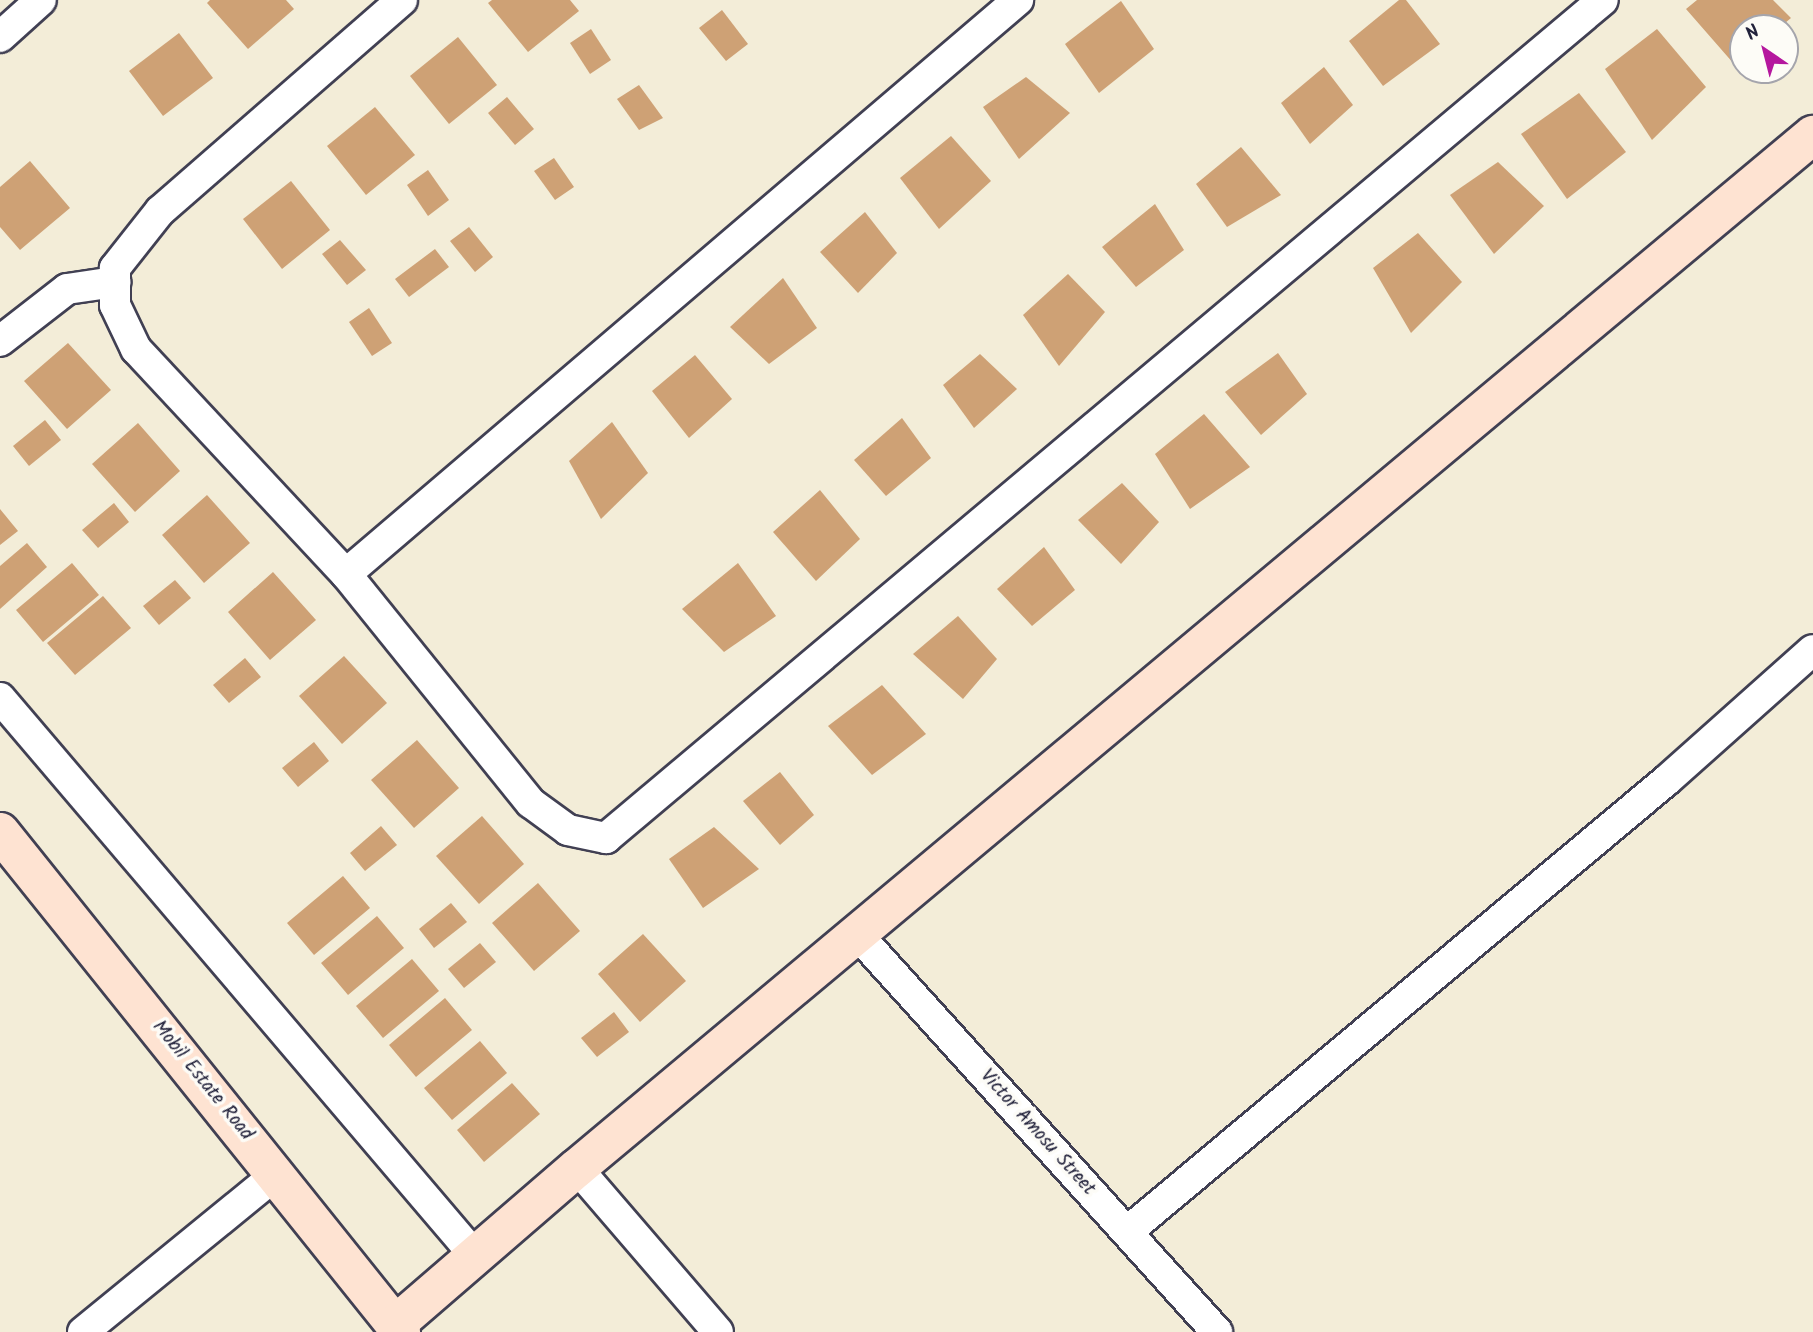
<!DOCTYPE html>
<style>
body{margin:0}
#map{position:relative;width:1813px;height:1332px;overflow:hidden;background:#f3edd8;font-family:Kalam,sans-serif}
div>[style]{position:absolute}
.building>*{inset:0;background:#cea175}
.roads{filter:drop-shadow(2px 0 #414053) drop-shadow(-2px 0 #414053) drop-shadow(0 2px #414053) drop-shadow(0 -2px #414053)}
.street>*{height:30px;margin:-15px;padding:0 15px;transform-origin:15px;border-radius:15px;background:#fff}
.secondary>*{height:38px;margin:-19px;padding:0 19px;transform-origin:19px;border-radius:19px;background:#fee3d2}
span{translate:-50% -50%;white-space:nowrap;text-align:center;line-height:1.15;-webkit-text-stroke:7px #fdfcf7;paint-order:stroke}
.street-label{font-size:19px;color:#22223b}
.north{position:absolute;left:1729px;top:14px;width:70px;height:70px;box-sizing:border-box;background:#fdfcf7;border:2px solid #a5a5ac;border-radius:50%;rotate:325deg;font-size:19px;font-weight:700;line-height:28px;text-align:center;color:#22223b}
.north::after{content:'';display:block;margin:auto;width:24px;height:32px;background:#b5179e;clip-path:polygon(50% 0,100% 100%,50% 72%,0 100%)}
</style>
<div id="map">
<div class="building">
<i style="clip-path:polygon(210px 0,286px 0,294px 9px,248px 49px,207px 3px)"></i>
<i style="clip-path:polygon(492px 0,570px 0,579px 11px,528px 52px,488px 3px)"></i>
<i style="clip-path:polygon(1399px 0,1406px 0,1440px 44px,1383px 86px,1349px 41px)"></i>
<i style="clip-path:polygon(1697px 0,1773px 0,1791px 18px,1779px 28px,1743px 28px,1743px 57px,1734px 64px,1686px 9px)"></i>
<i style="clip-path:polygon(1121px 1px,1154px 49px,1099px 93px,1065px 44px)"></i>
<i style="clip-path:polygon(722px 10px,748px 44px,726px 61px,699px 28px)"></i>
<i style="clip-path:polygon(591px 29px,611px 60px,590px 74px,570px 43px)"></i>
<i style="clip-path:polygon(1657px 29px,1706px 87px,1652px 140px,1605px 69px)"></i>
<i style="clip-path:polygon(179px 33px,213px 78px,163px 116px,129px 71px)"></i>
<i style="clip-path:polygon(458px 37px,497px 85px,449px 124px,410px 76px)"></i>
<i style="clip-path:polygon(1324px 67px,1353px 105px,1310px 144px,1281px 103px)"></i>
<i style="clip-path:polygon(1026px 77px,1070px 113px,1019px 159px,983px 107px)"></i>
<i style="clip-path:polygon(639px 85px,663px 118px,639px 130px,617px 99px)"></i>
<i style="clip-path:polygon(1579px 93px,1626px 152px,1567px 199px,1521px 134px)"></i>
<i style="clip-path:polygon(507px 97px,534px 129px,515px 145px,488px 113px)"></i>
<i style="clip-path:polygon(375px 107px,415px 155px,366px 195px,327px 146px)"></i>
<i style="clip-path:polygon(951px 136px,991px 181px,939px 229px,900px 178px)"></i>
<i style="clip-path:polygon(1241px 147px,1281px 195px,1227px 227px,1196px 184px)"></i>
<i style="clip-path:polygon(554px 158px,574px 187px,555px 200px,534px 171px)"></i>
<i style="clip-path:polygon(30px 161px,70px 208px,20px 250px,0 227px,0 187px)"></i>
<i style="clip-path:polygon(1498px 162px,1544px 206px,1494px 254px,1450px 195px)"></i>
<i style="clip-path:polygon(428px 170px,449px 200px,428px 216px,407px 185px)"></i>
<i style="clip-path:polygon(291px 181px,330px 230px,282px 269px,243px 219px)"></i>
<i style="clip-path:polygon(1155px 204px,1184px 250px,1136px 287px,1102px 247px)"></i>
<i style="clip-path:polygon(865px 212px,897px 253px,858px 293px,820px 252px)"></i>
<i style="clip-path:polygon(469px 227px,493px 257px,475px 272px,450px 241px)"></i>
<i style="clip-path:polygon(1418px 233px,1462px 282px,1411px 333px,1373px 268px)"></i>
<i style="clip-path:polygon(340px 240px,366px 270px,347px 285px,322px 254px)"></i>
<i style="clip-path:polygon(435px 249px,449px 267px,409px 297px,395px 279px)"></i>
<i style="clip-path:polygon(1068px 274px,1105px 312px,1059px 366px,1023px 315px)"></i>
<i style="clip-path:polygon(783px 278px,817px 328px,769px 364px,730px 327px)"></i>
<i style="clip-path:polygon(369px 308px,392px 343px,372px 356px,349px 322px)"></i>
<i style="clip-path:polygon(68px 343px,111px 390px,67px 429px,24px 381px)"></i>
<i style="clip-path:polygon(1278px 353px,1307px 394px,1261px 435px,1225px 392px)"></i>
<i style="clip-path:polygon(980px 354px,1017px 389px,974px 428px,943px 385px)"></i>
<i style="clip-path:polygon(695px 355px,732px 399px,689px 438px,652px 391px)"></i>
<i style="clip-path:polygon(1204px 414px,1250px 467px,1190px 509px,1155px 454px)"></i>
<i style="clip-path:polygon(902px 418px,931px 458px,886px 496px,854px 460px)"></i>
<i style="clip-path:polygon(45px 420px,61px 440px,29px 466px,13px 446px)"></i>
<i style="clip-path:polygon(612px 422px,648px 473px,601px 519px,569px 461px)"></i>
<i style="clip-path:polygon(138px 423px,180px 471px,135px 512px,92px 464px)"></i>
<i style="clip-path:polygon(1122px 483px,1159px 522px,1121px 564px,1078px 520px)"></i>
<i style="clip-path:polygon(820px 490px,860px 539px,816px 581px,773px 532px)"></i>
<i style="clip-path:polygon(207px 495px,250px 543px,204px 583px,162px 535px)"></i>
<i style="clip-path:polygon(114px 503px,129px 522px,98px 548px,82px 530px)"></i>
<i style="clip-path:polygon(0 509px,18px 531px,0 545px)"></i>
<i style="clip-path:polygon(27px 543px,47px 567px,0 609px,0 566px)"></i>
<i style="clip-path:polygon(1044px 547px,1075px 590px,1032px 626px,997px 589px)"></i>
<i style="clip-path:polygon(72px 563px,99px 595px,43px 642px,16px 610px)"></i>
<i style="clip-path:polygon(738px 563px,776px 616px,724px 652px,682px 609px)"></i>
<i style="clip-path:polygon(273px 572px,316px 620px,270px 660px,228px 612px)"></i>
<i style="clip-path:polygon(175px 580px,191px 598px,159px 625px,143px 606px)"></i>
<i style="clip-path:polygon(103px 596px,131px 628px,75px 675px,47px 643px)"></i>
<i style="clip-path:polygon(958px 616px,997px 659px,963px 699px,913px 654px)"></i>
<i style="clip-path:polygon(344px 656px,387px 703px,342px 744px,299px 696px)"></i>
<i style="clip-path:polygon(245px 658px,261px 677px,229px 703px,213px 685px)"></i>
<i style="clip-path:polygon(882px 685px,926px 734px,872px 775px,828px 726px)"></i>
<i style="clip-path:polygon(417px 740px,459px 788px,414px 828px,371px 780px)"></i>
<i style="clip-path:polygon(314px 742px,329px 761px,298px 787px,282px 768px)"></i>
<i style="clip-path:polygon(780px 772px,814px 815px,780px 845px,743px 801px)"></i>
<i style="clip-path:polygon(482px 816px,524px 864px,479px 904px,436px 856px)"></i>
<i style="clip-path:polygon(381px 826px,397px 845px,365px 871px,350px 853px)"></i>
<i style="clip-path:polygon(714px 827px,759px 869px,703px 908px,669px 859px)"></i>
<i style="clip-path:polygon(343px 876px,370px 908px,314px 955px,287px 923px)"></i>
<i style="clip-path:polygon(538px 883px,580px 931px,534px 971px,492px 923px)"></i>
<i style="clip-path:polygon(451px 903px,467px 922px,434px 948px,419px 929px)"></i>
<i style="clip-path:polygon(377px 916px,404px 948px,348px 995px,321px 963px)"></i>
<i style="clip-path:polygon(643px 934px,686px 981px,640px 1022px,598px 974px)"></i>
<i style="clip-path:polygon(480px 943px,496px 962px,464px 988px,448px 969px)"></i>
<i style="clip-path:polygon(412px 959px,439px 991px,383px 1038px,356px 1006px)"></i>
<i style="clip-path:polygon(445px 998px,472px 1030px,416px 1077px,389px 1045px)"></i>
<i style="clip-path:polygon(614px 1012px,629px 1032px,597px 1057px,581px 1038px)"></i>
<i style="clip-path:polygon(480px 1041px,507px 1073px,452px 1120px,424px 1088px)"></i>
<i style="clip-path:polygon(512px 1083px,540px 1114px,484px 1162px,457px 1130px)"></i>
</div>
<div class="roads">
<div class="street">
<i style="left:402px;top:0;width:321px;rotate:138.9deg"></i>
<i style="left:160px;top:211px;width:73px;rotate:128.3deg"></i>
<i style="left:115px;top:268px;width:37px;rotate:90deg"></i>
<i style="left:115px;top:305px;width:49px;rotate:64.5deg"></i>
<i style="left:136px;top:349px;width:308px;rotate:47deg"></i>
<i style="left:346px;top:574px;width:294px;rotate:51.1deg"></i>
<i style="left:531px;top:803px;width:46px;rotate:36.1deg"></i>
<i style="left:568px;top:830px;width:39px;rotate:12deg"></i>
<i style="left:606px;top:838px;width:1302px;rotate:-40.05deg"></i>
<i style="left:0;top:37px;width:55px;rotate:-42.1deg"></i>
<i style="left:0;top:341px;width:85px;rotate:-37.8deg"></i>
<i style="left:67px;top:289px;width:49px;rotate:-8.3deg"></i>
<i style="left:346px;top:574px;width:884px;rotate:-40.5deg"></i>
<i style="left:0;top:698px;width:733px;rotate:49.59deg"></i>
<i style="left:857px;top:934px;width:537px;rotate:47.87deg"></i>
<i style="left:577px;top:1168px;width:216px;rotate:49.3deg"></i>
<i style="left:1127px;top:1232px;width:704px;rotate:-39.93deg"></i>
<i style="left:1667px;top:780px;width:195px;rotate:-41.7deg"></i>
<i style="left:83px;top:1332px;width:250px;rotate:-39.2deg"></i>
</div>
<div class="secondary">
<i style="left:0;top:832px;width:641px;rotate:51.27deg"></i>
<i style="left:395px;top:1325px;width:240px;rotate:-40.8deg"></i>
<i style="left:577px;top:1168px;width:1611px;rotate:-39.89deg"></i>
</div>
</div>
<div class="street-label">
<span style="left:202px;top:1081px;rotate:51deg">Mobil Estate Road</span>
<span style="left:1037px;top:1133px;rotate:48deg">Victor Amosu Street</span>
</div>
<div class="north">N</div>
</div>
